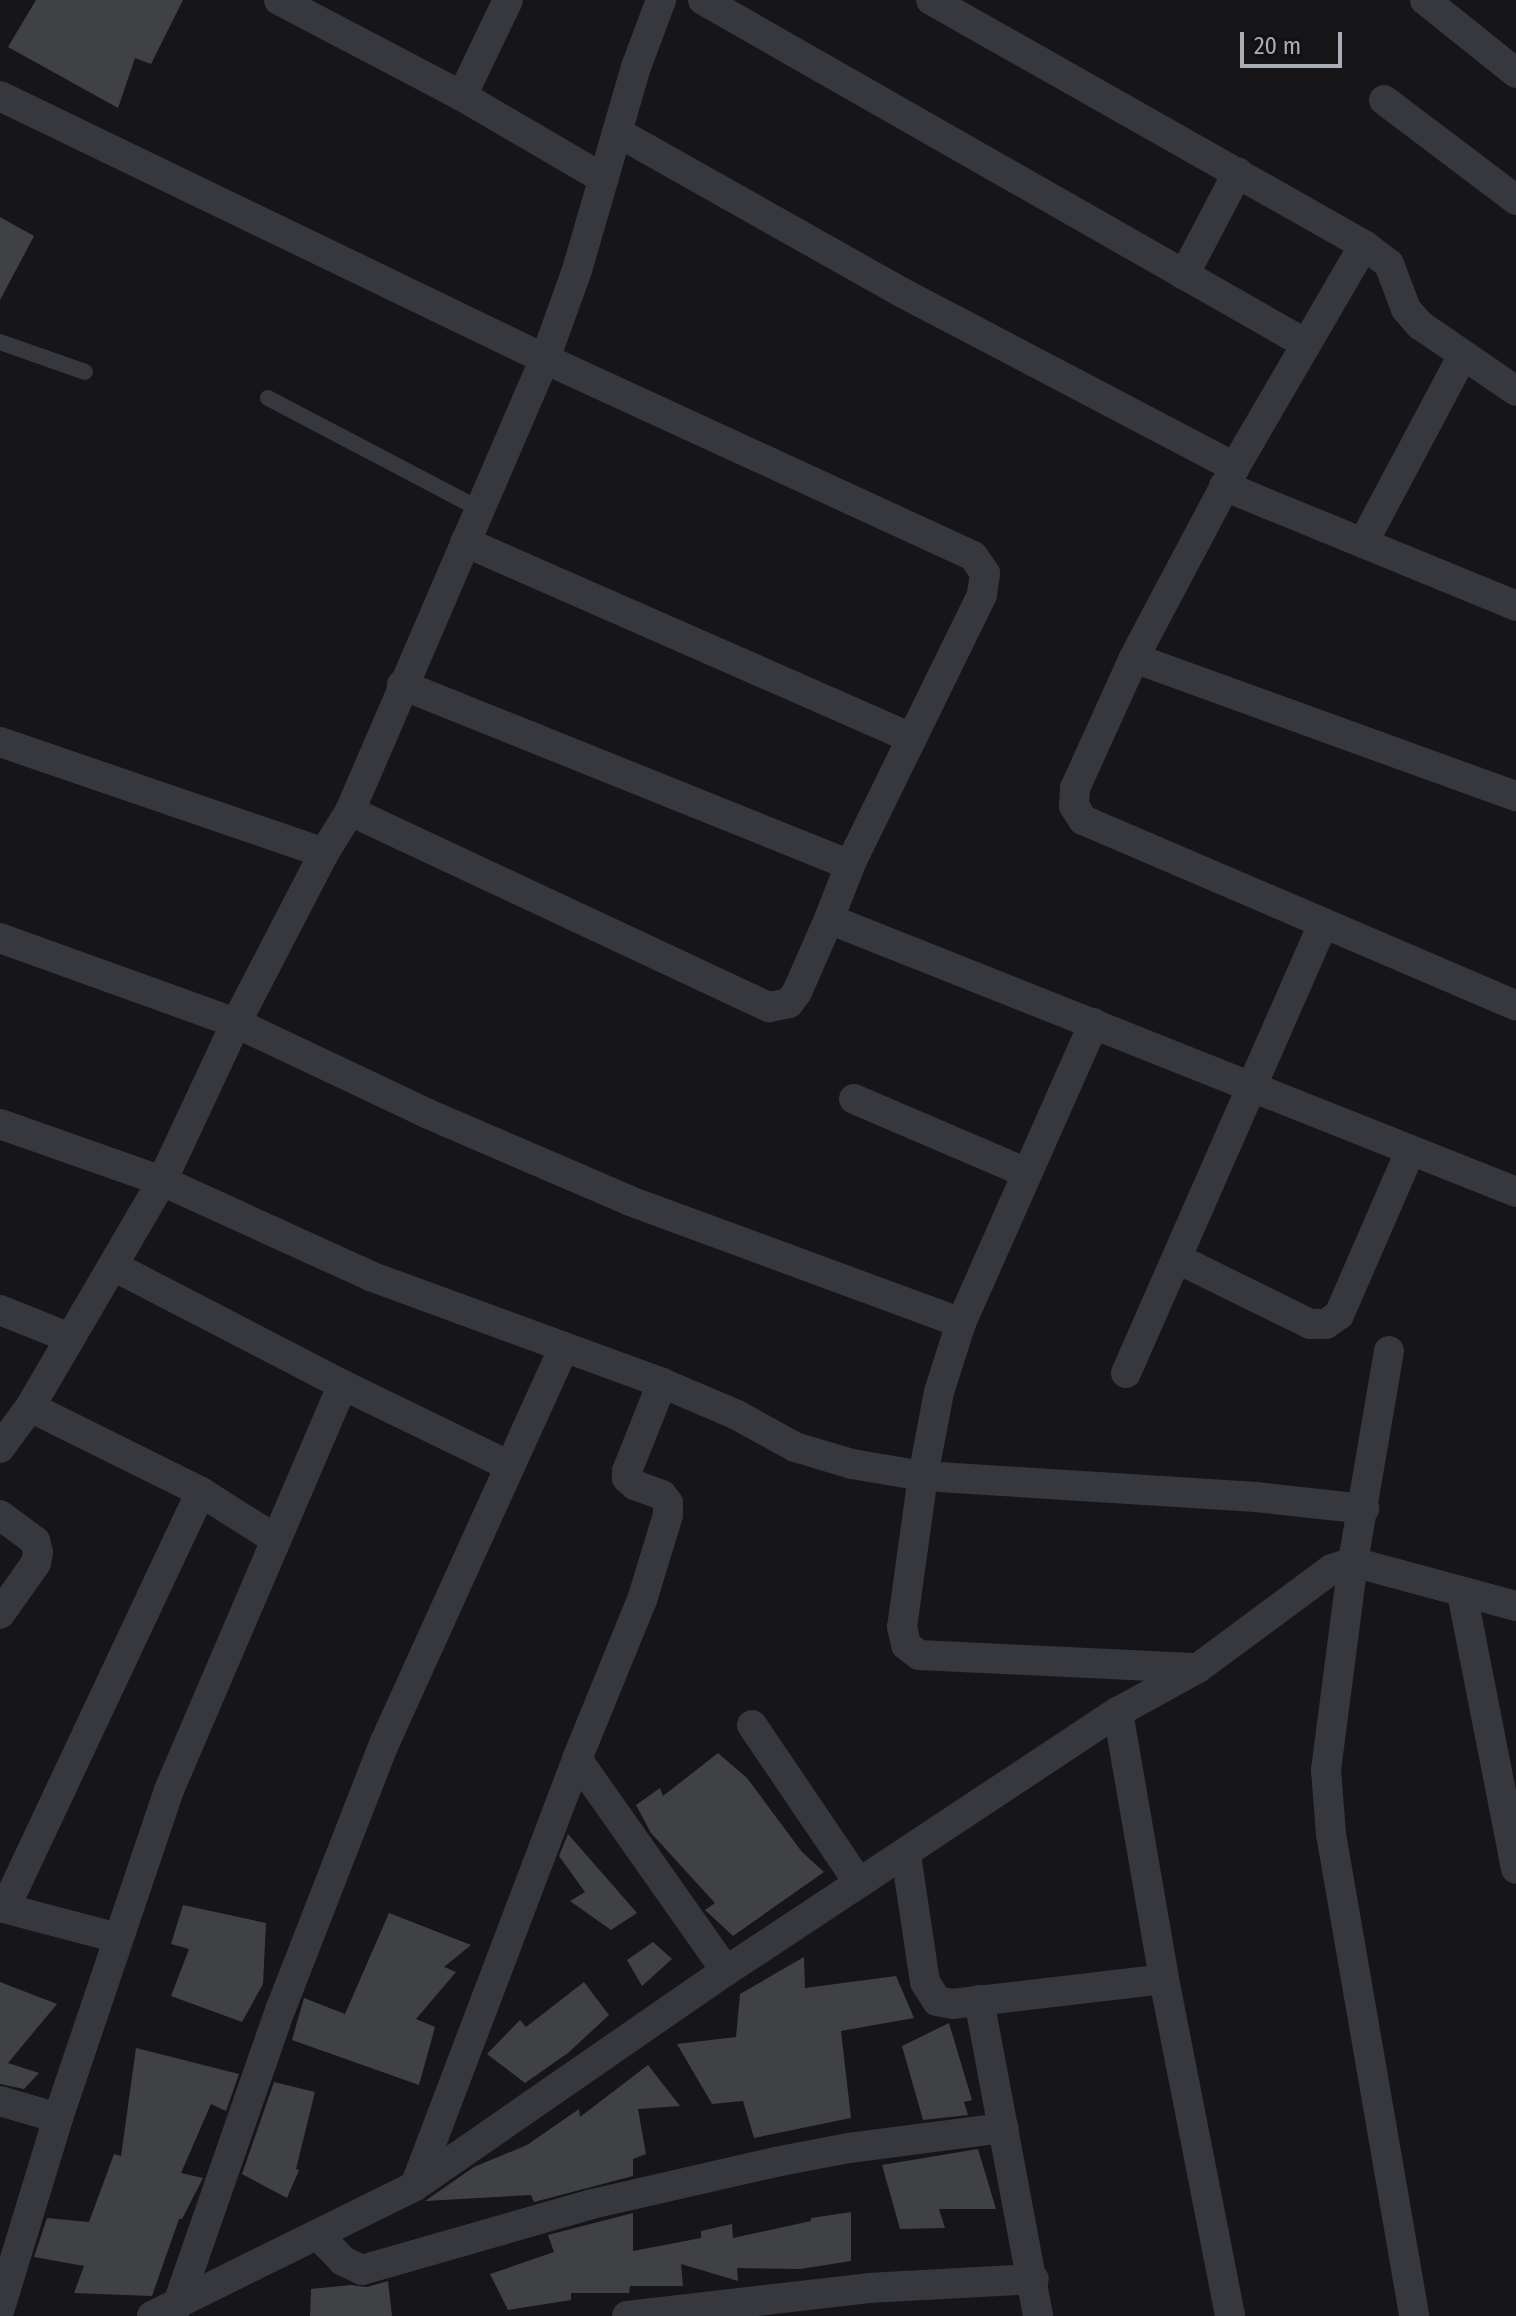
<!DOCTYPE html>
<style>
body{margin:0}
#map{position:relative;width:1516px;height:2316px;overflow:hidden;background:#161618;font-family:"Fira Sans Condensed",sans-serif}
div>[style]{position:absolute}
.building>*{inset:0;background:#404145}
.lane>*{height:16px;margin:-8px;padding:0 8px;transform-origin:8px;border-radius:8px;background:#37383d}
.street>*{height:30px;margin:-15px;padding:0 15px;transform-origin:15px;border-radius:15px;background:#37383d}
span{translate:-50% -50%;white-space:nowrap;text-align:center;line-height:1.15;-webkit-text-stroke:8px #111113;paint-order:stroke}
.scale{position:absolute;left:1240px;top:32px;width:102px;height:36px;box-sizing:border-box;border:4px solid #a8adb8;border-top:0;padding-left:10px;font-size:24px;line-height:28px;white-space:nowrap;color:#a8adb8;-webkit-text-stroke:6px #111113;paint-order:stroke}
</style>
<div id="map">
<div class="building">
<i style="clip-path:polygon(36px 0,183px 0,151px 64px,135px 58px,118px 108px,8px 47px)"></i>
<i style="clip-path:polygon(0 217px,34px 236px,0 300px)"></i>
<i style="clip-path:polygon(718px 1753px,747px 1778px,802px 1852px,824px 1872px,733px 1936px,705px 1910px,715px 1903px,651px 1833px,636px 1805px,660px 1788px,663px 1796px)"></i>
<i style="clip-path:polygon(568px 1834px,637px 1913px,611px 1930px,570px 1901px,585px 1892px,559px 1856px)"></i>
<i style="clip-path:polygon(183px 1905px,266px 1923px,263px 1984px,242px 2022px,171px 1996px,189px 1949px,171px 1944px)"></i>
<i style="clip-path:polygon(389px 1913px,471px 1945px,444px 1967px,456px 1972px,416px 2019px,435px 2027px,419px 2085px,292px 2040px,304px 1998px,345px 2014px)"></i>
<i style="clip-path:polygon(653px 1942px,672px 1959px,642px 1986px,627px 1960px)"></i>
<i style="clip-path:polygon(804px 1957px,805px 1988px,896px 1976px,914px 2018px,841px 2031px,851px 2118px,754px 2138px,743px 2101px,712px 2104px,677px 2044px,736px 2037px,740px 1994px)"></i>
<i style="clip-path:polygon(0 1982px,57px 2004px,8px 2063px,39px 2073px,24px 2089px,0 2084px)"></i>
<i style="clip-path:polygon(584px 1982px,609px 2015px,568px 2053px,525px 2083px,487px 2054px,520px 2020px,526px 2027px)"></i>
<i style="clip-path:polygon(949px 2023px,972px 2100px,964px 2102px,968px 2115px,923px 2120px,902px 2046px)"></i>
<i style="clip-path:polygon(136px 2048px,239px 2074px,226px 2111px,211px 2104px,181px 2173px,203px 2178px,182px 2219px,179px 2219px,152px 2296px,74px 2293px,84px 2266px,34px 2257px,47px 2218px,89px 2222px,114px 2154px,121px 2156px)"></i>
<i style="clip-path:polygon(648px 2065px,680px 2106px,638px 2109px,646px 2154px,633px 2159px,633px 2176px,534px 2202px,531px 2195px,425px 2201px,474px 2167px,527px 2145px,579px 2109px,580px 2117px)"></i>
<i style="clip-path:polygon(274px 2082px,315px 2092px,296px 2169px,299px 2170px,287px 2198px,242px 2174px)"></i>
<i style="clip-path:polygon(978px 2149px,996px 2209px,939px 2209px,945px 2228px,900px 2229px,882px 2165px)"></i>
<i style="clip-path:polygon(851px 2212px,851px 2261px,800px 2269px,737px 2268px,738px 2281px,681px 2264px,683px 2286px,630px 2286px,629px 2293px,571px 2293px,571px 2300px,508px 2310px,490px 2274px,554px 2252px,548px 2235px,633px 2213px,633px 2251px,701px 2238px,701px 2231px,732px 2224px,733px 2238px,811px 2221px,811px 2218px)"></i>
<i style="clip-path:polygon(388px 2281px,392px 2316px,310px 2316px,311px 2289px,351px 2285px,367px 2287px)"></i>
</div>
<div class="lane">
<i style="left:0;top:342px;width:90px;rotate:19.4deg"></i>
<i style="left:268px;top:398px;width:238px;rotate:27.7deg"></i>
</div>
<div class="street">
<i style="left:279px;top:0;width:207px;rotate:27.7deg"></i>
<i style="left:462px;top:96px;width:164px;rotate:30.3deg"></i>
<i style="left:703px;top:0;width:694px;rotate:29.7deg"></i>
<i style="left:931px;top:0;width:498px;rotate:29.5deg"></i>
<i style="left:1364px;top:245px;width:31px;rotate:37deg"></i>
<i style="left:1389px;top:264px;width:48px;rotate:69.3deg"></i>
<i style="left:1406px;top:309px;width:21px;rotate:49deg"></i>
<i style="left:1420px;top:325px;width:116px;rotate:34.5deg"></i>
<i style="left:1425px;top:0;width:117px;rotate:38.7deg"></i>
<i style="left:0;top:96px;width:605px;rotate:25.76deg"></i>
<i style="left:545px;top:359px;width:471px;rotate:24.7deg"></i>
<i style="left:973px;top:556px;width:21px;rotate:55deg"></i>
<i style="left:985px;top:573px;width:22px;rotate:98deg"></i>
<i style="left:982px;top:595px;width:301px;rotate:116.1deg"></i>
<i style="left:462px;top:96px;width:106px;rotate:-64.4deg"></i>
<i style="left:1384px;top:100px;width:166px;rotate:37.1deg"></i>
<i style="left:617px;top:132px;width:326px;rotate:29.4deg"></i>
<i style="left:901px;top:292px;width:377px;rotate:27.7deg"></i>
<i style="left:1364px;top:245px;width:257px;rotate:120.2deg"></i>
<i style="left:1235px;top:467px;width:216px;rotate:117.9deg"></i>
<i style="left:1134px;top:658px;width:143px;rotate:114.4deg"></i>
<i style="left:1075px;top:788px;width:18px;rotate:93deg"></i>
<i style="left:1074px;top:806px;width:17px;rotate:57deg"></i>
<i style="left:1083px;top:820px;width:471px;rotate:23.2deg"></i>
<i style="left:1184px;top:275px;width:116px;rotate:-62.3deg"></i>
<i style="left:1224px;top:486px;width:316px;rotate:22.3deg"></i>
<i style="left:465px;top:542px;width:488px;rotate:23.7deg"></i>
<i style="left:1363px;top:543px;width:213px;rotate:-62deg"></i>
<i style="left:1134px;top:658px;width:406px;rotate:19.9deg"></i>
<i style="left:0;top:742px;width:342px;rotate:18.9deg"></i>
<i style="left:350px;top:811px;width:463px;rotate:25.1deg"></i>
<i style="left:769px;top:1007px;width:20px;rotate:-11deg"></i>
<i style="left:789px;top:1003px;width:14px;rotate:-54deg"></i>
<i style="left:797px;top:992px;width:80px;rotate:-66.3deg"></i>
<i style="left:829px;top:919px;width:58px;rotate:-68.7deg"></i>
<i style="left:850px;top:865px;width:483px;rotate:-158.1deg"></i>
<i style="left:829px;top:919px;width:739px;rotate:21.67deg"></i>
<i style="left:0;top:938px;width:251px;rotate:19.8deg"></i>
<i style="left:236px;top:1023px;width:210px;rotate:25.3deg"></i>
<i style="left:426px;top:1113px;width:222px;rotate:23.3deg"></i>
<i style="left:630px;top:1201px;width:353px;rotate:20.2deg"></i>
<i style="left:961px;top:1323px;width:72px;rotate:107.7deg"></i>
<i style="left:939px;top:1392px;width:86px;rotate:100.8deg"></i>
<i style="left:923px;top:1476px;width:152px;rotate:97.9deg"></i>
<i style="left:902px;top:1627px;width:18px;rotate:77deg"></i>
<i style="left:906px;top:1645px;width:16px;rotate:38deg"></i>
<i style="left:919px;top:1655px;width:279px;rotate:2.7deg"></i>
<i style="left:854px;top:1099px;width:188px;rotate:23.2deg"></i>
<i style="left:0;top:1124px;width:172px;rotate:19.4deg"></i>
<i style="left:162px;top:1181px;width:229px;rotate:24.5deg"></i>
<i style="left:370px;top:1276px;width:311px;rotate:20.1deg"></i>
<i style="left:662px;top:1383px;width:82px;rotate:23.1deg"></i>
<i style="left:737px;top:1415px;width:66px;rotate:28.9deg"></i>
<i style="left:795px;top:1447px;width:59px;rotate:16.6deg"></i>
<i style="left:852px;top:1464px;width:72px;rotate:9.6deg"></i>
<i style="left:923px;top:1476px;width:334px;rotate:3.6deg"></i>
<i style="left:1256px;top:1497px;width:109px;rotate:6.3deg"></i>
<i style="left:1178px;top:1259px;width:147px;rotate:26.2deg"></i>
<i style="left:1310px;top:1324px;width:16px"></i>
<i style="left:1326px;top:1324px;width:16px;rotate:-35deg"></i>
<i style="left:1339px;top:1315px;width:178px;rotate:-66.5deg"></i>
<i style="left:0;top:1310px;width:75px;rotate:21.8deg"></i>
<i style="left:961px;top:1323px;width:328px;rotate:-66.1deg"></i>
<i style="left:1389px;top:1351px;width:214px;rotate:99.7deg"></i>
<i style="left:1353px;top:1562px;width:210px;rotate:97.4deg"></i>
<i style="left:1326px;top:1770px;width:64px;rotate:85.5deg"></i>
<i style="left:1331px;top:1834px;width:489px;rotate:80.2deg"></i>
<i style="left:1126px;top:1373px;width:490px;rotate:-66.3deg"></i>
<i style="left:343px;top:1385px;width:186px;rotate:25.9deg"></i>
<i style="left:30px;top:1407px;width:191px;rotate:26.4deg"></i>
<i style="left:201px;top:1492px;width:88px;rotate:32.4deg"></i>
<i style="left:0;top:1448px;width:51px;rotate:-53.8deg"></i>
<i style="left:30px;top:1407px;width:262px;rotate:-59.7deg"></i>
<i style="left:162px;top:1181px;width:174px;rotate:-64.9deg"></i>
<i style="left:236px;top:1023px;width:191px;rotate:-62.6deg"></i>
<i style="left:324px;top:853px;width:49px;rotate:-58.2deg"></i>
<i style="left:350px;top:811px;width:492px;rotate:-66.7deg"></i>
<i style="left:545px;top:359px;width:95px;rotate:-70.2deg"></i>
<i style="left:577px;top:270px;width:211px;rotate:-73.8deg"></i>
<i style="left:636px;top:67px;width:72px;rotate:-69.5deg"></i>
<i style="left:0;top:1515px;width:44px;rotate:36.6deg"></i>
<i style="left:35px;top:1541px;width:11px;rotate:75deg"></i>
<i style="left:38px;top:1552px;width:11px;rotate:100deg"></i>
<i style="left:36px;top:1563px;width:62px;rotate:125.2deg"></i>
<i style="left:1462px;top:1593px;width:281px;rotate:78.9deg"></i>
<i style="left:1118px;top:1712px;width:271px;rotate:80.2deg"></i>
<i style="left:1164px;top:1979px;width:343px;rotate:78.9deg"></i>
<i style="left:752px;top:1725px;width:191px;rotate:55.9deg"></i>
<i style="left:577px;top:1759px;width:259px;rotate:54.9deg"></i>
<i style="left:906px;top:1855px;width:128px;rotate:81.5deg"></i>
<i style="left:925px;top:1982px;width:22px;rotate:58deg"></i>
<i style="left:937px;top:2001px;width:15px;rotate:11deg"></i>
<i style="left:952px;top:2004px;width:213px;rotate:-6.7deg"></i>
<i style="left:0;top:1907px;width:122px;rotate:14.7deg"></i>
<i style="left:5px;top:1908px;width:460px;rotate:-64.8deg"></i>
<i style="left:979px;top:2000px;width:321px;rotate:79.4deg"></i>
<i style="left:0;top:2101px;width:60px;rotate:16.3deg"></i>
<i style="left:415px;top:2186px;width:457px;rotate:-69.2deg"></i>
<i style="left:577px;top:1759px;width:172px;rotate:-67.8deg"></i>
<i style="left:642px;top:1600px;width:89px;rotate:-73deg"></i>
<i style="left:668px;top:1515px;width:12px;rotate:-90deg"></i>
<i style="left:668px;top:1503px;width:10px;rotate:-127deg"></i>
<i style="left:662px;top:1495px;width:29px;rotate:-160deg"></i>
<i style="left:635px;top:1485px;width:11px;rotate:-139deg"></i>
<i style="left:627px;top:1478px;width:7px;rotate:-90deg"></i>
<i style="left:627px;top:1471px;width:95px;rotate:-68.3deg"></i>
<i style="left:319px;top:2236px;width:35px;rotate:46deg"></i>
<i style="left:343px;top:2261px;width:21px;rotate:25deg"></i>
<i style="left:362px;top:2270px;width:239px;rotate:-16deg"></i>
<i style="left:592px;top:2204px;width:188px;rotate:-12.9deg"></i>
<i style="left:775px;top:2162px;width:75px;rotate:-10.7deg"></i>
<i style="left:849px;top:2148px;width:156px;rotate:-7.4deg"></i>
<i style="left:177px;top:2306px;width:316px;rotate:-70.8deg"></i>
<i style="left:281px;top:2008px;width:283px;rotate:-68.7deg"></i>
<i style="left:384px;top:1744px;width:436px;rotate:-65.6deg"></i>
<i style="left:0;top:2308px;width:199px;rotate:-73deg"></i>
<i style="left:58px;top:2118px;width:346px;rotate:-71.3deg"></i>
<i style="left:169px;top:1790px;width:441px;rotate:-66.8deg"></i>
<i style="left:343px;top:1385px;width:259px;rotate:-152.6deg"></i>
<i style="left:152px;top:2316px;width:293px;rotate:-26.3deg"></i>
<i style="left:415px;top:2186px;width:378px;rotate:-34.7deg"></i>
<i style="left:726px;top:1971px;width:470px;rotate:-33.5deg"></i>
<i style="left:1118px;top:1712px;width:91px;rotate:-28.8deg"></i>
<i style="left:1198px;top:1668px;width:167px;rotate:-36.5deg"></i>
<i style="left:1332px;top:1569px;width:22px;rotate:-18deg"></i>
<i style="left:1353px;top:1562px;width:169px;rotate:15.1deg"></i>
<i style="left:627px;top:2316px;width:243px;rotate:-6.6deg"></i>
<i style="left:868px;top:2288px;width:166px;rotate:-3.1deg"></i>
</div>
<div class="scale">20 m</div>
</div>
